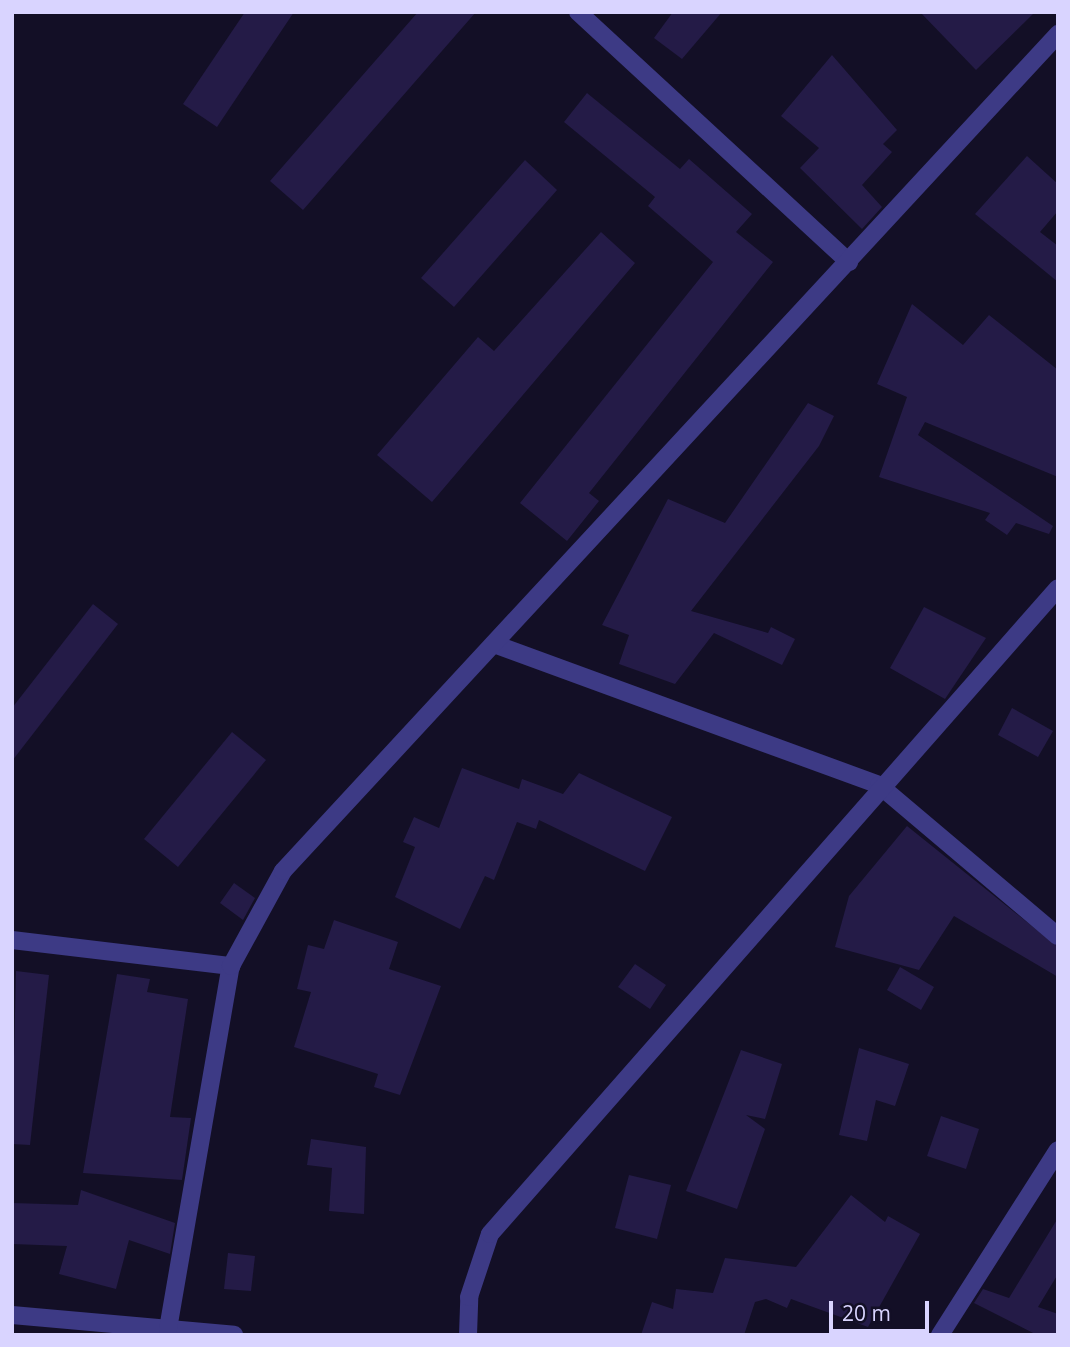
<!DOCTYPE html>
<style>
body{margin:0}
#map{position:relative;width:1070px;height:1347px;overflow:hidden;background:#130f26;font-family:"Open Sans",sans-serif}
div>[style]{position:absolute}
.building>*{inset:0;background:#241b47}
.minor>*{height:18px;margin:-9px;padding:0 9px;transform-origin:9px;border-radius:9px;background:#3d3a85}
span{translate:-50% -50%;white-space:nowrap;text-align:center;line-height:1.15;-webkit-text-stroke:5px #130f26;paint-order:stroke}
.frame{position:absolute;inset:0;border:14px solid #d9d4ff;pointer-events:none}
.scale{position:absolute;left:829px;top:1301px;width:100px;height:32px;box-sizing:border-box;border:4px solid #d9d4ff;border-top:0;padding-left:9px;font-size:21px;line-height:24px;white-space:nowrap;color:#d9d4ff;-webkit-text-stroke:5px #130f26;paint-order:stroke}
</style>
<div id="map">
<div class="building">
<i style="clip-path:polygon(245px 12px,294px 12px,217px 127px,183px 104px)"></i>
<i style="clip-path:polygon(418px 12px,476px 12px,303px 210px,270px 181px)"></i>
<i style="clip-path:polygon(673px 12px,722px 12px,682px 59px,654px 38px)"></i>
<i style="clip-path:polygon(920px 12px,1035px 12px,976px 70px)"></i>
<i style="clip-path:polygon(832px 55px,897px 130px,883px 144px,892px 152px,862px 185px,882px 207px,862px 229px,800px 168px,819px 148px,781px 116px)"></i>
<i style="clip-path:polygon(587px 93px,680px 169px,689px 159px,752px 214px,736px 232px,773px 262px,589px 493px,599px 501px,567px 541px,520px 503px,713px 262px,648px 206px,655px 197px,564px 122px)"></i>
<i style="clip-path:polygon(1027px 156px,1058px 184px,1058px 211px,1040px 232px,1058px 246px,1058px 282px,975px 214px)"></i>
<i style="clip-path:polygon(525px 160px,557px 190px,454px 307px,421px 278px)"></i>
<i style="clip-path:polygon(601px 232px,635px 263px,432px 502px,377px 455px,478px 337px,494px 351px)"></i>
<i style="clip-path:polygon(912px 304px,963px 345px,989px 315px,1058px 370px,1058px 477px,925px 422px,918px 435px,1053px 526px,1049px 534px,1016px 523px,1007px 535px,985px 520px,990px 513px,879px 477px,907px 397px,877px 384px)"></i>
<i style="clip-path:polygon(808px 403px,834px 416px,819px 446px,691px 611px,768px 633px,771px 627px,795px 639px,782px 665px,714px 633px,675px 684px,619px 664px,629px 635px,602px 625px,668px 499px,725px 523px)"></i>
<i style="clip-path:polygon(93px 604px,118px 624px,12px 761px,12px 708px)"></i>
<i style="clip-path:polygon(924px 607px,986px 638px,945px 699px,890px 668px)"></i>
<i style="clip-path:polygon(1012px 708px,1053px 731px,1038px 757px,998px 735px)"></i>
<i style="clip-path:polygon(232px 732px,266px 760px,178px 867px,144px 839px)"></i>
<i style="clip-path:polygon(462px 768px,519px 789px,522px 779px,563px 794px,579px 773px,672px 817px,645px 871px,539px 820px,536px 829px,517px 822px,494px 880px,485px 876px,460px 929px,395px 897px,415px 847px,403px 842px,414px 817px,439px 828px)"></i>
<i style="clip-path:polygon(907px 826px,1058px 947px,1058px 977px,954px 916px,919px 970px,835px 947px,849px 896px)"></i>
<i style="clip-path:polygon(234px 883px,255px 898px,243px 920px,220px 903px)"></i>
<i style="clip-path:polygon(334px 920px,398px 942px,389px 969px,441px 986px,400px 1095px,374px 1087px,378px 1074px,294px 1047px,311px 992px,297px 989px,308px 945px,324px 949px)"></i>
<i style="clip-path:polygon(635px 964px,666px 985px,650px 1009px,618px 987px)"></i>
<i style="clip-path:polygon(900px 967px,934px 987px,921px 1010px,887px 990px)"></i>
<i style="clip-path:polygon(16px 971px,49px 975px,30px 1145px,12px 1144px)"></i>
<i style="clip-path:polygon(117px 974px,150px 979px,147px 992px,188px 999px,170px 1117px,191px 1118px,182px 1180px,83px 1173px)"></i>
<i style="clip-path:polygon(859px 1048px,909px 1064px,895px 1106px,876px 1100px,867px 1141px,839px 1135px)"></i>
<i style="clip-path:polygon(741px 1050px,782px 1064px,765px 1119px,746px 1115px,765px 1129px,737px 1209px,686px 1191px)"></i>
<i style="clip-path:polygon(941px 1116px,979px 1129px,966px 1169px,927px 1156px)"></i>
<i style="clip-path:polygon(311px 1139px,366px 1147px,364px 1214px,329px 1211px,332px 1168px,307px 1165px)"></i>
<i style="clip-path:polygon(629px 1175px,671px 1185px,657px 1239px,615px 1228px)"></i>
<i style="clip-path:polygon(81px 1190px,175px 1223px,170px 1254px,129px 1240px,116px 1289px,59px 1274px,67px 1246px,12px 1244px,12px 1203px,78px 1205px)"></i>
<i style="clip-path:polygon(851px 1195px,885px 1222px,888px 1216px,920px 1234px,868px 1327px,791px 1299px,787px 1308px,766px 1299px,755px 1302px,744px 1335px,641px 1335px,652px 1302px,673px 1309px,676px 1289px,713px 1293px,725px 1258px,796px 1267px)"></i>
<i style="clip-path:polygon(1058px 1218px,1058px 1274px,1038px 1307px,1058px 1314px,1058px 1335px,1037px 1335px,974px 1303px,983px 1289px,1009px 1298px)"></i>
<i style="clip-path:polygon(228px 1253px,255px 1256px,251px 1291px,224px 1289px)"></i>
</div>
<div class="minor">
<i style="left:578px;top:12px;width:369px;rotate:42.7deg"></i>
<i style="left:494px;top:644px;width:410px;rotate:20.1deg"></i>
<i style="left:879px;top:785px;width:234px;rotate:40.2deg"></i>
<i style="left:12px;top:940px;width:221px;rotate:6.8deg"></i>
<i style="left:12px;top:1315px;width:223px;rotate:5.1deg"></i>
<i style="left:168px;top:1329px;width:368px;rotate:-80.2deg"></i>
<i style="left:231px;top:966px;width:108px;rotate:-61.3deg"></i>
<i style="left:283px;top:871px;width:1141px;rotate:-47.2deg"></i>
<i style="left:468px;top:1335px;width:38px;rotate:-88deg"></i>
<i style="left:469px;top:1297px;width:66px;rotate:-71.6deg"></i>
<i style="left:490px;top:1234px;width:860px;rotate:-48.68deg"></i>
<i style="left:940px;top:1335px;width:219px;rotate:-57.5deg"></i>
</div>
<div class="frame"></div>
<div class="scale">20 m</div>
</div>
